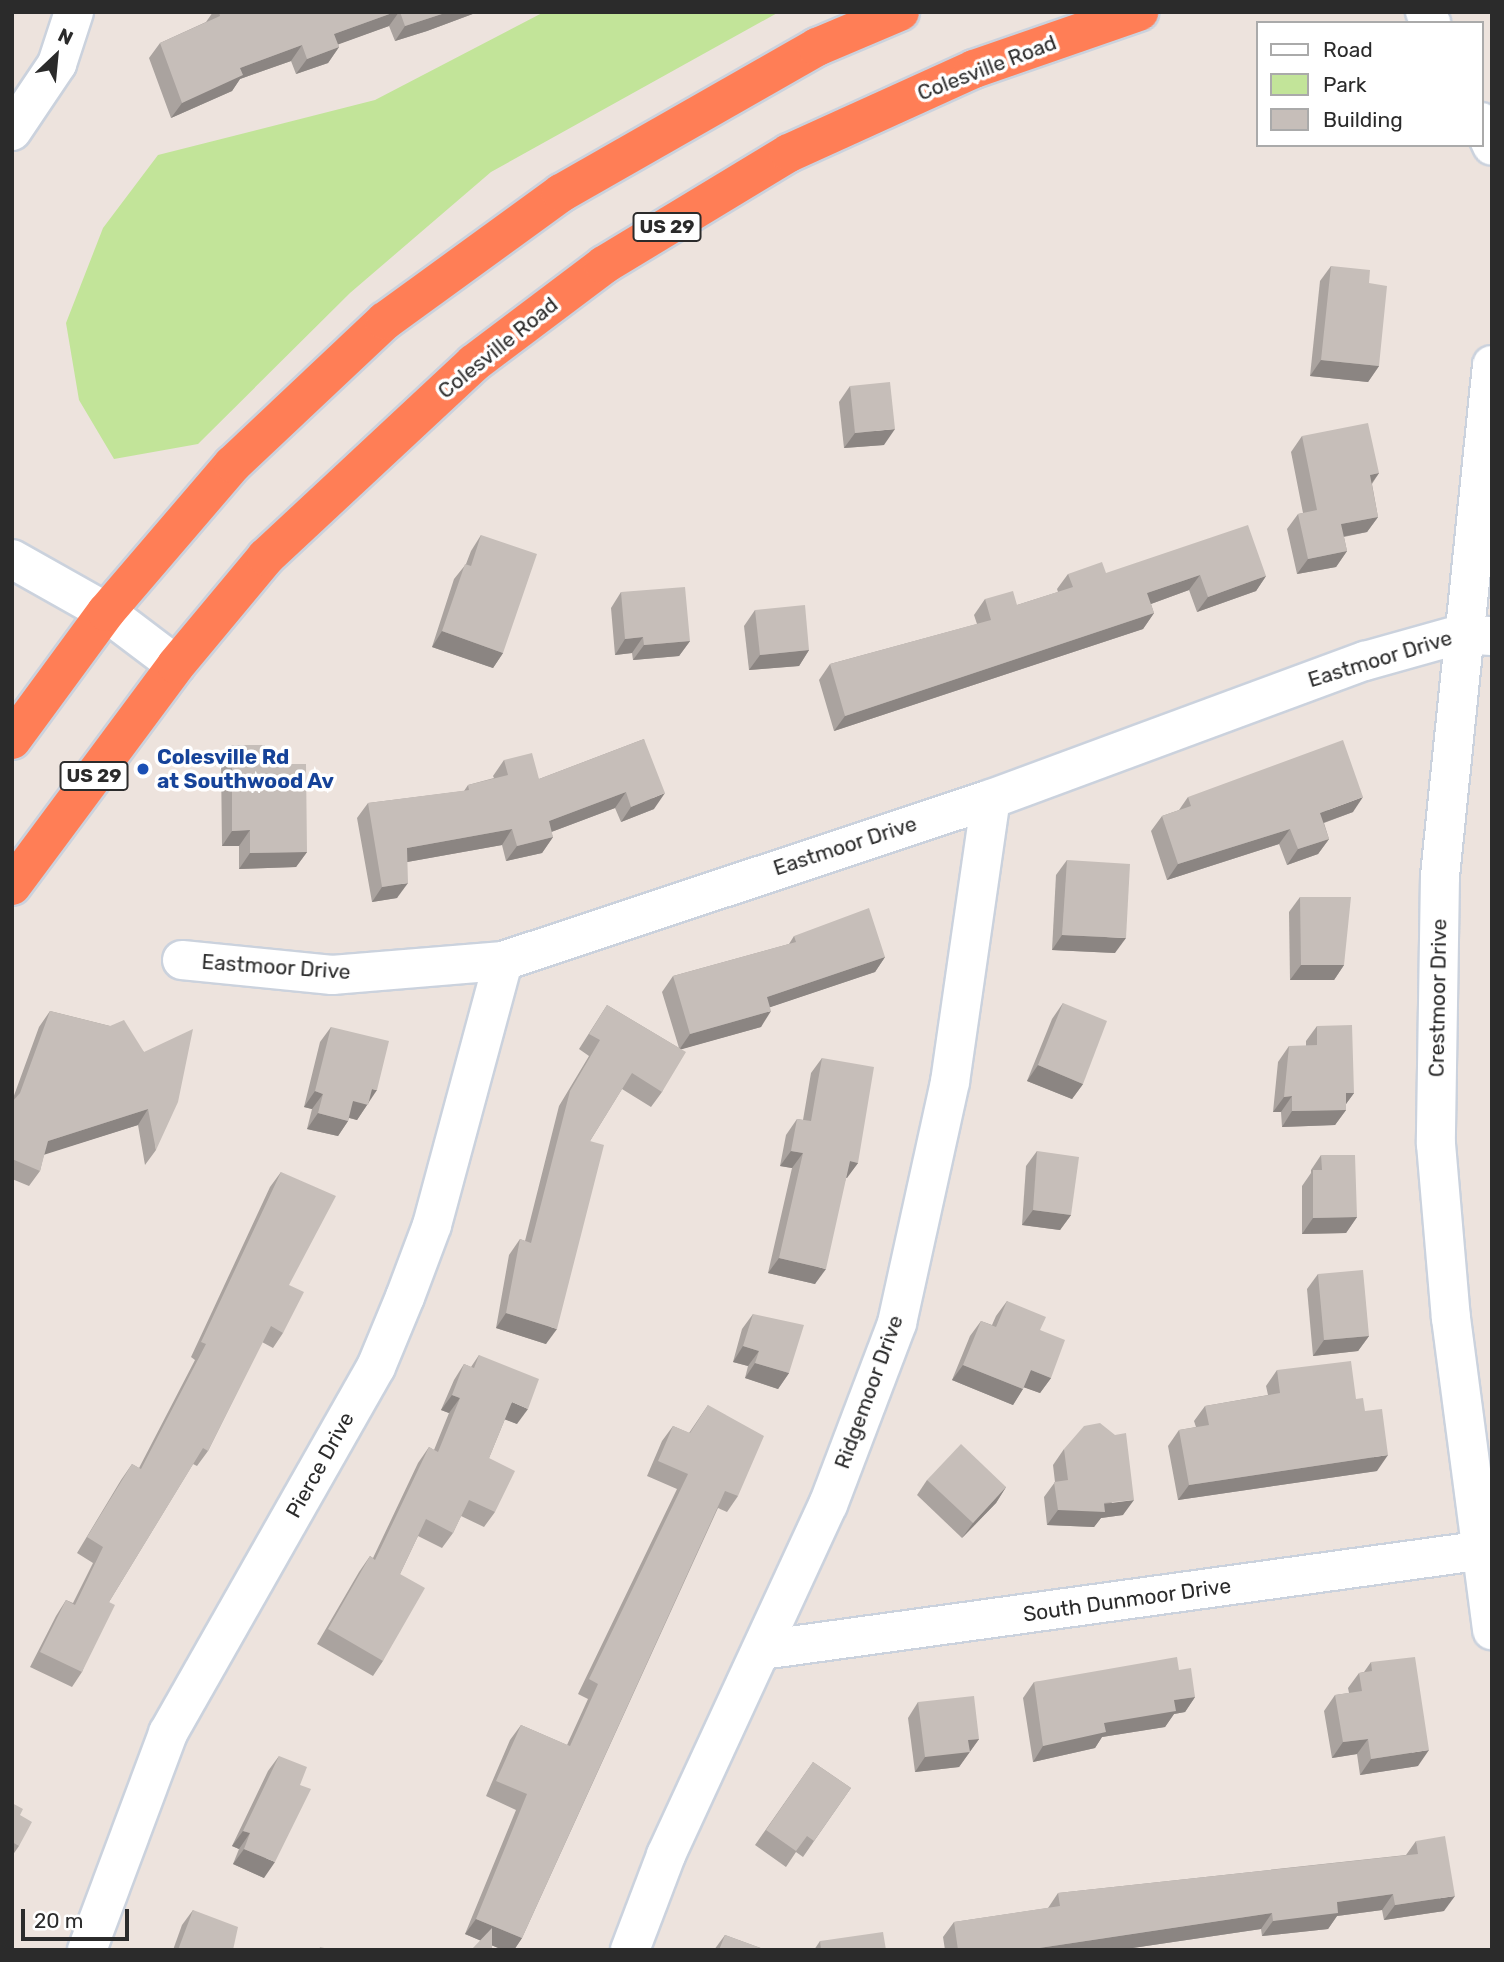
<!DOCTYPE html>
<style>
body{margin:0}
#map{position:relative;width:1504px;height:1962px;overflow:hidden;background:#ede3dd;font-family:Rubik,sans-serif}
div>[style]{position:absolute}
.green>*{inset:0;background:#c2e499}
.roads{filter:drop-shadow(2px 0 #cbd2dd) drop-shadow(-2px 0 #cbd2dd) drop-shadow(0 2px #cbd2dd) drop-shadow(0 -2px #cbd2dd)}
.minor>*{height:38px;margin:-19px;padding:0 19px;transform-origin:19px;border-radius:19px;background:#fff}
.highway>*{height:38px;margin:-19px;padding:0 19px;transform-origin:19px;border-radius:19px;background:#ff7e56}
.wall>*{inset:0;background:#aaa39f}
.shaded-wall>*{inset:0;background:#8b8582}
.building>*{inset:0;background:#c6beb9}
.dots>*{width:19px;height:19px;translate:-50% -50%;box-sizing:border-box;border:4px solid #fff;border-radius:50%}
span{translate:-50% -50%;white-space:nowrap;text-align:center;line-height:1.15;-webkit-text-stroke:7px #fff;paint-order:stroke}
.shield-label span{padding:2px 5px;background:#fff;border:2px solid;border-radius:5px;-webkit-text-stroke-width:0}
.shield-label{font-size:19px;color:#2b2b2b;font-weight:700}
.street-label{font-size:21px;color:#2b2b2b}
.transit-label{font-size:21px;color:#164399;font-weight:700}
.left{translate:0 -50%;text-align:left}
.frame{position:absolute;inset:0;border:14px solid #2b2b2b;pointer-events:none}
.legend{position:absolute;left:1256px;top:21px;width:228px;height:126px;box-sizing:border-box;background:#fff;border:2px solid #aaa;margin:0;padding:9px 12px;list-style:none;font-size:21px;color:#2b2b2b}
.legend li{display:flex;align-items:center;gap:14px;height:35px}
.legend b{width:35px;border:2px solid #aaa}
.north{position:absolute;left:21px;top:21px;width:70px;height:70px;-webkit-text-stroke:5px #fff;paint-order:stroke;rotate:26deg;font-size:19px;font-weight:700;line-height:28px;text-align:center;color:#2b2b2b}
.north::after{content:'';display:block;margin:auto;width:24px;height:32px;background:#2b2b2b;clip-path:polygon(50% 0,100% 100%,50% 72%,0 100%)}
.scale{position:absolute;left:21px;top:1909px;width:108px;height:32px;box-sizing:border-box;border:4px solid #2b2b2b;border-top:0;padding-left:9px;font-size:21px;line-height:24px;white-space:nowrap;color:#2b2b2b;-webkit-text-stroke:5px #fff;paint-order:stroke}
</style>
<div id="map">
<div class="green">
<i style="clip-path:polygon(544px 12px,779px 12px,491px 172px,350px 293px,198px 444px,114px 459px,79px 400px,66px 323px,103px 228px,158px 155px,375px 100px)"></i>
</div>
<div class="roads">
<div class="minor">
<i style="left:1425px;top:12px;width:13px;rotate:61deg"></i>
<i style="left:1481px;top:122px;width:26px;rotate:65deg"></i>
<i style="left:12px;top:131px;width:81px;rotate:-56.1deg"></i>
<i style="left:57px;top:64px;width:55px;rotate:-71.9deg"></i>
<i style="left:1492px;top:365px;width:514px;rotate:95.81deg"></i>
<i style="left:1440px;top:876px;width:268px;rotate:90.9deg"></i>
<i style="left:1436px;top:1144px;width:175px;rotate:85.1deg"></i>
<i style="left:1451px;top:1318px;width:315px;rotate:82.5deg"></i>
<i style="left:12px;top:559px;width:108px;rotate:29.4deg"></i>
<i style="left:106px;top:612px;width:88px;rotate:37.1deg"></i>
<i style="left:182px;top:960px;width:151px;rotate:5.7deg"></i>
<i style="left:332px;top:975px;width:172px;rotate:-4.7deg"></i>
<i style="left:503px;top:961px;width:514px;rotate:-18.36deg"></i>
<i style="left:991px;top:799px;width:399px;rotate:-20.3deg"></i>
<i style="left:1365px;top:661px;width:100px;rotate:-15.7deg"></i>
<i style="left:1461px;top:634px;width:31px;rotate:4deg"></i>
<i style="left:762px;top:1650px;width:737px;rotate:-7.88deg"></i>
<i style="left:87px;top:1950px;width:232px;rotate:-69.5deg"></i>
<i style="left:168px;top:1733px;width:421px;rotate:-60.4deg"></i>
<i style="left:376px;top:1367px;width:76px;rotate:-67.5deg"></i>
<i style="left:405px;top:1297px;width:77px;rotate:-69.4deg"></i>
<i style="left:432px;top:1225px;width:273px;rotate:-74.9deg"></i>
<i style="left:630px;top:1950px;width:102px;rotate:-69.2deg"></i>
<i style="left:666px;top:1855px;width:386px;rotate:-65.2deg"></i>
<i style="left:828px;top:1505px;width:195px;rotate:-69.2deg"></i>
<i style="left:897px;top:1323px;width:247px;rotate:-77.6deg"></i>
<i style="left:950px;top:1082px;width:286px;rotate:-81.8deg"></i>
</div>
<div class="highway">
<i style="left:12px;top:740px;width:159px;rotate:-53.7deg"></i>
<i style="left:106px;top:612px;width:195px;rotate:-49.4deg"></i>
<i style="left:233px;top:464px;width:209px;rotate:-43.3deg"></i>
<i style="left:385px;top:321px;width:218px;rotate:-36deg"></i>
<i style="left:561px;top:193px;width:295px;rotate:-29.7deg"></i>
<i style="left:817px;top:47px;width:90px;rotate:-22.9deg"></i>
<i style="left:12px;top:886px;width:275px;rotate:-53.4deg"></i>
<i style="left:176px;top:665px;width:141px;rotate:-50.2deg"></i>
<i style="left:266px;top:557px;width:284px;rotate:-43deg"></i>
<i style="left:474px;top:363px;width:163px;rotate:-37deg"></i>
<i style="left:604px;top:265px;width:216px;rotate:-31.2deg"></i>
<i style="left:789px;top:153px;width:203px;rotate:-24.4deg"></i>
<i style="left:974px;top:69px;width:175px;rotate:-19.1deg"></i>
</div>
</div>
<div class="wall">
<i style="clip-path:polygon(213px 12px,478px 12px,427px 31px,395px 41px,389px 26px,338px 44px,339px 47px,328px 63px,296px 74px,291px 61px,240px 79px,232px 91px,171px 118px,149px 58px,160px 43px,206px 22px)"></i>
<i style="clip-path:polygon(1331px 266px,1369px 283px,1379px 366px,1368px 382px,1310px 376px,1320px 281px)"></i>
<i style="clip-path:polygon(850px 386px,884px 445px,844px 448px,839px 402px)"></i>
<i style="clip-path:polygon(1302px 436px,1379px 473px,1372px 484px,1378px 517px,1367px 532px,1344px 537px,1347px 551px,1336px 567px,1297px 574px,1287px 529px,1298px 514px,1303px 513px,1291px 452px)"></i>
<i style="clip-path:polygon(481px 535px,503px 653px,493px 668px,432px 647px,454px 579px,466px 564px,471px 551px)"></i>
<i style="clip-path:polygon(1106px 573px,1266px 576px,1256px 591px,1197px 612px,1189px 590px,1151px 604px,1154px 613px,1143px 629px,834px 731px,819px 680px,830px 664px,977px 624px,974px 615px,985px 599px,1017px 605px,1058px 592px,1057px 589px,1068px 574px)"></i>
<i style="clip-path:polygon(621px 592px,690px 641px,679px 656px,633px 660px,632px 653px,615px 655px,611px 608px)"></i>
<i style="clip-path:polygon(755px 610px,809px 650px,799px 666px,749px 670px,744px 626px)"></i>
<i style="clip-path:polygon(644px 739px,654px 809px,621px 822px,615px 808px,551px 832px,553px 837px,542px 853px,506px 861px,502px 845px,407px 862px,397px 898px,372px 902px,357px 818px,368px 803px,464px 791px,468px 785px,494px 778px,493px 776px,504px 760px,539px 779px)"></i>
<i style="clip-path:polygon(232px 745px,307px 852px,296px 867px,239px 869px,239px 846px,222px 846px,221px 760px)"></i>
<i style="clip-path:polygon(1188px 797px,1353px 812px,1324px 823px,1329px 839px,1318px 854px,1287px 865px,1279px 844px,1167px 880px,1151px 831px,1162px 816px,1179px 810px)"></i>
<i style="clip-path:polygon(1067px 860px,1115px 953px,1052px 950px,1056px 875px)"></i>
<i style="clip-path:polygon(1300px 897px,1344px 965px,1334px 980px,1290px 980px,1289px 912px)"></i>
<i style="clip-path:polygon(794px 936px,885px 957px,875px 972px,770px 1007px,761px 1027px,681px 1049px,662px 1092px,651px 1107px,622px 1089px,590px 1141px,546px 1344px,496px 1328px,509px 1255px,520px 1239px,525px 1241px,559px 1106px,589px 1056px,579px 1049px,607px 1005px,679px 1048px,662px 992px,673px 976px,789px 944px)"></i>
<i style="clip-path:polygon(1063px 1003px,1083px 1084px,1072px 1099px,1027px 1081px,1052px 1019px)"></i>
<i style="clip-path:polygon(50px 1011px,110px 1026px,144px 1052px,156px 1150px,145px 1165px,138px 1125px,44px 1154px,40px 1171px,29px 1186px,12px 1179px,12px 1101px,39px 1027px)"></i>
<i style="clip-path:polygon(1317px 1026px,1354px 1093px,1346px 1104px,1346px 1110px,1335px 1125px,1282px 1127px,1281px 1112px,1273px 1112px,1278px 1062px,1289px 1046px,1306px 1046px,1306px 1041px)"></i>
<i style="clip-path:polygon(331px 1027px,369px 1102px,357px 1120px,349px 1118px,348px 1121px,338px 1136px,307px 1129px,312px 1109px,304px 1107px,320px 1042px)"></i>
<i style="clip-path:polygon(822px 1058px,858px 1163px,846px 1178px,815px 1284px,768px 1273px,792px 1168px,780px 1166px,786px 1135px,797px 1119px,803px 1120px,811px 1073px)"></i>
<i style="clip-path:polygon(1037px 1151px,1071px 1215px,1060px 1230px,1022px 1225px,1026px 1166px)"></i>
<i style="clip-path:polygon(1321px 1155px,1357px 1217px,1346px 1233px,1302px 1234px,1302px 1186px,1311px 1173px,1311px 1170px)"></i>
<i style="clip-path:polygon(281px 1172px,289px 1285px,283px 1333px,273px 1348px,262px 1342px,208px 1451px,197px 1466px,193px 1464px,109px 1602px,82px 1672px,72px 1687px,30px 1667px,56px 1616px,66px 1600px,73px 1603px,93px 1563px,77px 1553px,121px 1480px,132px 1464px,139px 1468px,195px 1360px,191px 1357px,270px 1187px)"></i>
<i style="clip-path:polygon(1318px 1274px,1369px 1336px,1358px 1351px,1313px 1356px,1307px 1289px)"></i>
<i style="clip-path:polygon(1007px 1301px,1040px 1330px,1051px 1378px,1040px 1393px,1024px 1387px,1013px 1405px,952px 1380px,970px 1336px,981px 1321px,992px 1325px,996px 1316px)"></i>
<i style="clip-path:polygon(753px 1314px,789px 1373px,778px 1389px,745px 1378px,748px 1366px,733px 1362px,742px 1329px)"></i>
<i style="clip-path:polygon(479px 1355px,517px 1424px,505px 1419px,489px 1458px,495px 1512px,484px 1527px,461px 1516px,453px 1533px,442px 1548px,418px 1536px,400px 1574px,383px 1661px,373px 1676px,317px 1644px,359px 1572px,370px 1556px,373px 1558px,418px 1463px,429px 1447px,434px 1450px,449px 1413px,441px 1410px,454px 1380px,464px 1364px,471px 1367px)"></i>
<i style="clip-path:polygon(1277px 1370px,1356px 1399px,1377px 1471px,1178px 1500px,1168px 1446px,1179px 1430px,1196px 1427px,1194px 1421px,1205px 1406px,1268px 1395px,1266px 1386px)"></i>
<i style="clip-path:polygon(708px 1405px,738px 1496px,727px 1512px,718px 1508px,522px 1938px,514px 1950px,503px 1950px,465px 1934px,516px 1810px,486px 1796px,510px 1740px,521px 1725px,567px 1745px,588px 1699px,578px 1694px,677px 1489px,647px 1476px,662px 1441px,673px 1426px,689px 1433px)"></i>
<i style="clip-path:polygon(1064px 1449px,1123px 1515px,1101px 1518px,1094px 1527px,1047px 1525px,1044px 1497px,1055px 1482px,1053px 1465px)"></i>
<i style="clip-path:polygon(927px 1480px,1006px 1487px,996px 1503px,962px 1538px,917px 1495px)"></i>
<i style="clip-path:polygon(1371px 1662px,1418px 1766px,1360px 1775px,1357px 1754px,1332px 1758px,1324px 1711px,1335px 1695px,1349px 1693px,1348px 1688px,1359px 1673px,1364px 1672px)"></i>
<i style="clip-path:polygon(1179px 1670px,1195px 1697px,1185px 1712px,1174px 1714px,1165px 1727px,1102px 1737px,1095px 1748px,1033px 1762px,1023px 1698px,1034px 1682px)"></i>
<i style="clip-path:polygon(918px 1702px,979px 1739px,959px 1767px,915px 1772px,908px 1718px)"></i>
<i style="clip-path:polygon(279px 1756px,264px 1878px,233px 1864px,239px 1849px,232px 1846px,268px 1771px)"></i>
<i style="clip-path:polygon(813px 1762px,851px 1788px,803px 1857px,796px 1852px,786px 1867px,755px 1845px)"></i>
<i style="clip-path:polygon(12px 1803px,20px 1815px,19px 1846px,12px 1856px)"></i>
<i style="clip-path:polygon(1416px 1841px,1444px 1911px,1384px 1920px,1382px 1910px,1337px 1916px,1328px 1929px,1262px 1936px,1261px 1929px,1119px 1950px,945px 1950px,943px 1937px,954px 1922px,1048px 1908px,1058px 1893px,1406px 1855px)"></i>
<i style="clip-path:polygon(193px 1910px,233px 1950px,173px 1950px,182px 1925px)"></i>
<i style="clip-path:polygon(725px 1935px,766px 1950px,714px 1950px)"></i>
<i style="clip-path:polygon(820px 1941px,886px 1950px,814px 1950px)"></i>
</div>
<div class="shaded-wall">
<i style="clip-path:polygon(395px 12px,399px 12px,389px 26px,323px 50px,334px 34px)"></i>
<i style="clip-path:polygon(448px 12px,478px 12px,427px 31px,395px 41px,405px 26px)"></i>
<i style="clip-path:polygon(302px 45px,291px 61px,240px 79px,232px 91px,171px 118px,182px 103px,240px 68px)"></i>
<i style="clip-path:polygon(339px 47px,328px 63px,296px 74px,307px 59px)"></i>
<i style="clip-path:polygon(1321px 360px,1379px 366px,1368px 382px,1310px 376px)"></i>
<i style="clip-path:polygon(895px 429px,884px 445px,844px 448px,855px 433px)"></i>
<i style="clip-path:polygon(1379px 473px,1368px 488px,1370px 475px)"></i>
<i style="clip-path:polygon(1378px 517px,1367px 532px,1330px 539px,1341px 524px)"></i>
<i style="clip-path:polygon(1347px 551px,1336px 567px,1297px 574px,1308px 559px)"></i>
<i style="clip-path:polygon(1200px 575px,1189px 590px,1137px 609px,1147px 593px)"></i>
<i style="clip-path:polygon(1266px 576px,1256px 591px,1197px 612px,1208px 597px)"></i>
<i style="clip-path:polygon(1154px 613px,1143px 629px,834px 731px,845px 716px)"></i>
<i style="clip-path:polygon(442px 631px,503px 653px,493px 668px,432px 647px)"></i>
<i style="clip-path:polygon(643px 637px,632px 653px,615px 655px,625px 639px)"></i>
<i style="clip-path:polygon(690px 641px,679px 656px,633px 660px,644px 645px)"></i>
<i style="clip-path:polygon(809px 650px,799px 666px,749px 670px,760px 655px)"></i>
<i style="clip-path:polygon(626px 792px,615px 808px,538px 837px,549px 821px)"></i>
<i style="clip-path:polygon(665px 793px,654px 809px,621px 822px,631px 807px)"></i>
<i style="clip-path:polygon(1363px 797px,1353px 812px,1309px 828px,1320px 813px)"></i>
<i style="clip-path:polygon(512px 829px,502px 845px,396px 864px,407px 848px)"></i>
<i style="clip-path:polygon(1290px 829px,1279px 844px,1167px 880px,1178px 864px)"></i>
<i style="clip-path:polygon(250px 830px,239px 846px,222px 846px,232px 831px)"></i>
<i style="clip-path:polygon(553px 837px,542px 853px,506px 861px,517px 846px)"></i>
<i style="clip-path:polygon(1329px 839px,1318px 854px,1287px 865px,1298px 849px)"></i>
<i style="clip-path:polygon(307px 852px,296px 867px,239px 869px,250px 853px)"></i>
<i style="clip-path:polygon(408px 883px,397px 898px,372px 902px,382px 887px)"></i>
<i style="clip-path:polygon(1062px 935px,1126px 938px,1115px 953px,1052px 950px)"></i>
<i style="clip-path:polygon(885px 957px,875px 972px,756px 1012px,767px 997px)"></i>
<i style="clip-path:polygon(1301px 965px,1344px 965px,1334px 980px,1290px 980px)"></i>
<i style="clip-path:polygon(771px 1011px,761px 1027px,679px 1050px,690px 1034px)"></i>
<i style="clip-path:polygon(1038px 1065px,1083px 1084px,1072px 1099px,1027px 1081px)"></i>
<i style="clip-path:polygon(372px 1089px,377px 1090px,357px 1120px,343px 1116px,353px 1101px)"></i>
<i style="clip-path:polygon(315px 1091px,323px 1094px,312px 1109px,304px 1107px)"></i>
<i style="clip-path:polygon(1346px 1093px,1354px 1093px,1343px 1108px)"></i>
<i style="clip-path:polygon(1292px 1096px,1281px 1112px,1273px 1112px,1284px 1097px)"></i>
<i style="clip-path:polygon(148px 1109px,138px 1125px,37px 1157px,48px 1141px)"></i>
<i style="clip-path:polygon(1346px 1110px,1335px 1125px,1282px 1127px,1292px 1111px)"></i>
<i style="clip-path:polygon(318px 1113px,348px 1121px,338px 1136px,307px 1129px)"></i>
<i style="clip-path:polygon(791px 1151px,803px 1153px,792px 1168px,780px 1166px)"></i>
<i style="clip-path:polygon(850px 1161px,858px 1163px,847px 1178px,839px 1177px)"></i>
<i style="clip-path:polygon(1033px 1210px,1071px 1215px,1060px 1230px,1022px 1225px)"></i>
<i style="clip-path:polygon(1357px 1217px,1346px 1233px,1302px 1234px,1313px 1218px)"></i>
<i style="clip-path:polygon(779px 1258px,826px 1269px,815px 1284px,768px 1273px)"></i>
<i style="clip-path:polygon(506px 1313px,557px 1329px,546px 1344px,496px 1328px)"></i>
<i style="clip-path:polygon(1369px 1336px,1358px 1351px,1313px 1356px,1324px 1340px)"></i>
<i style="clip-path:polygon(743px 1346px,759px 1351px,748px 1366px,733px 1362px)"></i>
<i style="clip-path:polygon(755px 1363px,789px 1373px,778px 1389px,745px 1378px)"></i>
<i style="clip-path:polygon(963px 1365px,1023px 1389px,1013px 1405px,952px 1380px)"></i>
<i style="clip-path:polygon(1031px 1370px,1051px 1378px,1040px 1393px,1020px 1386px)"></i>
<i style="clip-path:polygon(452px 1395px,460px 1398px,449px 1413px,441px 1410px)"></i>
<i style="clip-path:polygon(512px 1402px,528px 1409px,517px 1424px,501px 1418px)"></i>
<i style="clip-path:polygon(1388px 1455px,1377px 1471px,1178px 1500px,1189px 1485px)"></i>
<i style="clip-path:polygon(1006px 1487px,996px 1503px,962px 1538px,973px 1523px)"></i>
<i style="clip-path:polygon(1134px 1500px,1123px 1515px,1101px 1518px,1094px 1527px,1047px 1525px,1058px 1510px)"></i>
<i style="clip-path:polygon(1195px 1697px,1185px 1712px,1174px 1714px,1165px 1727px,1102px 1737px,1095px 1748px,1033px 1762px,1043px 1746px,1104px 1723px,1174px 1700px)"></i>
<i style="clip-path:polygon(979px 1739px,959px 1767px,915px 1772px,925px 1757px,968px 1740px)"></i>
<i style="clip-path:polygon(1368px 1739px,1357px 1754px,1332px 1758px,1343px 1742px)"></i>
<i style="clip-path:polygon(1429px 1750px,1418px 1766px,1360px 1775px,1371px 1759px)"></i>
<i style="clip-path:polygon(243px 1831px,250px 1833px,239px 1849px,232px 1846px)"></i>
<i style="clip-path:polygon(244px 1849px,275px 1862px,264px 1878px,233px 1864px)"></i>
<i style="clip-path:polygon(1393px 1894px,1382px 1910px,1337px 1916px,1328px 1929px,1262px 1936px,1273px 1921px,1337px 1902px)"></i>
<i style="clip-path:polygon(1455px 1896px,1444px 1911px,1384px 1920px,1395px 1905px)"></i>
<i style="clip-path:polygon(1272px 1913px,1261px 1929px,1119px 1950px,1026px 1950px)"></i>
<i style="clip-path:polygon(476px 1919px,522px 1938px,514px 1950px,503px 1950px,465px 1934px)"></i>
</div>
<div class="building">
<i style="clip-path:polygon(219px 12px,395px 12px,334px 34px,339px 47px,307px 59px,302px 45px,240px 68px,243px 75px,182px 103px,160px 43px,220px 16px)"></i>
<i style="clip-path:polygon(400px 12px,448px 12px,405px 26px)"></i>
<i style="clip-path:polygon(1331px 266px,1370px 270px,1369px 283px,1387px 286px,1379px 366px,1321px 360px)"></i>
<i style="clip-path:polygon(890px 382px,895px 429px,855px 433px,850px 386px)"></i>
<i style="clip-path:polygon(1368px 423px,1379px 473px,1370px 475px,1378px 517px,1341px 524px,1347px 551px,1308px 559px,1298px 514px,1317px 510px,1302px 436px)"></i>
<i style="clip-path:polygon(1248px 525px,1266px 576px,1208px 597px,1200px 575px,1147px 593px,1154px 613px,845px 716px,830px 664px,991px 620px,985px 599px,1013px 591px,1017px 605px,1073px 587px,1068px 574px,1102px 562px,1106px 573px)"></i>
<i style="clip-path:polygon(481px 535px,537px 554px,503px 653px,442px 631px,465px 564px,471px 566px)"></i>
<i style="clip-path:polygon(685px 587px,690px 641px,644px 645px,643px 637px,625px 639px,621px 592px)"></i>
<i style="clip-path:polygon(805px 605px,809px 650px,760px 655px,755px 610px)"></i>
<i style="clip-path:polygon(644px 739px,665px 793px,631px 807px,626px 792px,549px 821px,553px 837px,517px 846px,512px 829px,407px 848px,408px 883px,382px 887px,368px 803px,469px 790px,468px 785px,508px 775px,504px 760px,532px 753px,539px 779px)"></i>
<i style="clip-path:polygon(1343px 740px,1363px 797px,1320px 813px,1329px 839px,1298px 849px,1290px 829px,1178px 864px,1162px 816px,1191px 806px,1188px 797px)"></i>
<i style="clip-path:polygon(232px 745px,265px 745px,265px 764px,306px 764px,307px 852px,250px 853px,250px 830px,232px 831px)"></i>
<i style="clip-path:polygon(1067px 860px,1130px 864px,1126px 938px,1062px 935px)"></i>
<i style="clip-path:polygon(1300px 897px,1351px 897px,1344px 965px,1301px 965px)"></i>
<i style="clip-path:polygon(869px 908px,885px 957px,767px 997px,771px 1011px,690px 1034px,673px 976px,796px 942px,794px 936px)"></i>
<i style="clip-path:polygon(1063px 1003px,1107px 1021px,1083px 1084px,1038px 1065px)"></i>
<i style="clip-path:polygon(607px 1005px,686px 1052px,662px 1092px,632px 1073px,590px 1141px,604px 1145px,557px 1329px,506px 1313px,520px 1239px,531px 1243px,570px 1091px,600px 1040px,589px 1034px)"></i>
<i style="clip-path:polygon(50px 1011px,110px 1026px,124px 1020px,144px 1052px,193px 1029px,178px 1102px,156px 1150px,148px 1109px,48px 1141px,40px 1171px,12px 1159px,12px 1102px,20px 1093px)"></i>
<i style="clip-path:polygon(1352px 1025px,1354px 1093px,1346px 1093px,1346px 1110px,1292px 1111px,1292px 1096px,1284px 1097px,1289px 1046px,1317px 1045px,1317px 1026px)"></i>
<i style="clip-path:polygon(331px 1027px,389px 1041px,377px 1090px,372px 1089px,368px 1105px,353px 1101px,348px 1121px,318px 1113px,323px 1094px,315px 1091px)"></i>
<i style="clip-path:polygon(822px 1058px,874px 1067px,858px 1163px,850px 1161px,826px 1269px,779px 1258px,803px 1153px,791px 1151px,797px 1119px,811px 1121px)"></i>
<i style="clip-path:polygon(1037px 1151px,1079px 1157px,1071px 1215px,1033px 1210px)"></i>
<i style="clip-path:polygon(1321px 1155px,1355px 1155px,1357px 1217px,1313px 1218px,1313px 1170px,1322px 1170px)"></i>
<i style="clip-path:polygon(281px 1172px,336px 1196px,289px 1285px,304px 1292px,283px 1333px,271px 1326px,208px 1451px,203px 1448px,109px 1602px,115px 1605px,82px 1672px,40px 1652px,66px 1600px,75px 1605px,103px 1547px,87px 1537px,132px 1464px,141px 1469px,206px 1344px,201px 1342px)"></i>
<i style="clip-path:polygon(1363px 1270px,1369px 1336px,1324px 1340px,1318px 1274px)"></i>
<i style="clip-path:polygon(1007px 1301px,1046px 1317px,1040px 1330px,1065px 1340px,1051px 1378px,1031px 1370px,1023px 1389px,963px 1365px,981px 1321px,996px 1327px)"></i>
<i style="clip-path:polygon(753px 1314px,804px 1325px,789px 1373px,755px 1363px,759px 1351px,743px 1346px)"></i>
<i style="clip-path:polygon(479px 1355px,539px 1379px,528px 1409px,512px 1402px,489px 1458px,515px 1471px,495px 1512px,469px 1500px,453px 1533px,426px 1519px,400px 1574px,425px 1588px,383px 1661px,328px 1629px,370px 1556px,375px 1560px,429px 1447px,438px 1452px,460px 1398px,452px 1395px,464px 1364px,474px 1368px)"></i>
<i style="clip-path:polygon(1351px 1361px,1356px 1399px,1363px 1398px,1365px 1411px,1382px 1409px,1388px 1455px,1189px 1485px,1179px 1430px,1209px 1425px,1205px 1406px,1280px 1393px,1277px 1370px)"></i>
<i style="clip-path:polygon(708px 1405px,764px 1436px,738px 1496px,725px 1491px,522px 1938px,476px 1919px,527px 1794px,496px 1781px,521px 1725px,570px 1746px,598px 1684px,589px 1679px,688px 1474px,658px 1461px,673px 1426px,690px 1433px)"></i>
<i style="clip-path:polygon(1100px 1423px,1115px 1435px,1126px 1433px,1134px 1500px,1104px 1503px,1105px 1512px,1058px 1510px,1054px 1482px,1068px 1480px,1064px 1449px,1084px 1426px)"></i>
<i style="clip-path:polygon(961px 1444px,1006px 1487px,973px 1523px,927px 1480px)"></i>
<i style="clip-path:polygon(1177px 1657px,1179px 1670px,1191px 1668px,1195px 1697px,1174px 1700px,1176px 1711px,1104px 1723px,1106px 1732px,1043px 1746px,1034px 1682px)"></i>
<i style="clip-path:polygon(1415px 1657px,1429px 1750px,1371px 1759px,1368px 1739px,1343px 1742px,1335px 1695px,1362px 1691px,1359px 1673px,1372px 1671px,1371px 1662px)"></i>
<i style="clip-path:polygon(974px 1696px,979px 1739px,968px 1740px,970px 1752px,925px 1757px,918px 1702px)"></i>
<i style="clip-path:polygon(279px 1756px,307px 1767px,300px 1785px,311px 1789px,275px 1862px,244px 1849px,250px 1833px,243px 1831px)"></i>
<i style="clip-path:polygon(813px 1762px,851px 1788px,814px 1841px,807px 1836px,796px 1851px,766px 1830px)"></i>
<i style="clip-path:polygon(12px 1803px,23px 1809px,20px 1815px,32px 1822px,19px 1846px,12px 1842px)"></i>
<i style="clip-path:polygon(1445px 1836px,1455px 1896px,1395px 1905px,1393px 1894px,1337px 1902px,1338px 1913px,1273px 1921px,1272px 1913px,1026px 1950px,958px 1950px,954px 1922px,1060px 1906px,1058px 1893px,1418px 1854px,1416px 1841px)"></i>
<i style="clip-path:polygon(193px 1910px,238px 1927px,233px 1950px,178px 1950px)"></i>
<i style="clip-path:polygon(492px 1928px,492px 1950px,471px 1950px)"></i>
<i style="clip-path:polygon(883px 1932px,886px 1950px,821px 1950px,820px 1941px)"></i>
<i style="clip-path:polygon(725px 1935px,766px 1950px,719px 1950px)"></i>
<i style="clip-path:polygon(320px 1947px,333px 1950px,319px 1950px)"></i>
</div>
<div class="dots">
<i style="left:143px;top:769px;background:#1a4fb4"></i>
</div>
<div class="shield-label">
<span style="left:667px;top:227px">US 29</span>
<span style="left:94px;top:776px">US 29</span>
</div>
<div class="street-label">
<span style="left:987px;top:68px;rotate:-21deg">Colesville Road</span>
<span style="left:498px;top:348px;rotate:-39deg">Colesville Road</span>
<span style="left:1380px;top:659px;rotate:-17deg">Eastmoor Drive</span>
<span style="left:845px;top:846px;rotate:-18deg">Eastmoor Drive</span>
<span style="left:276px;top:967px;rotate:4deg">Eastmoor Drive</span>
<span style="left:1438px;top:998px;rotate:-89deg">Crestmoor Drive</span>
<span style="left:869px;top:1392px;rotate:-70deg">Ridgemoor Drive</span>
<span style="left:320px;top:1465px;rotate:-61deg">Pierce Drive</span>
<span style="left:1127px;top:1600px;rotate:-8deg">South Dunmoor Drive</span>
</div>
<div class="transit-label">
<span class="left" style="left:157px;top:769px">Colesville Rd<br>at Southwood Av</span>
</div>
<div class="frame"></div>
<ul class="legend">
<li><b style="height:9px;background:#fff"></b>Road</li>
<li><b style="height:19px;background:#c2e499"></b>Park</li>
<li><b style="height:19px;background:#c6beb9"></b>Building</li>
</ul>
<div class="north">N</div>
<div class="scale">20 m</div>
</div>
